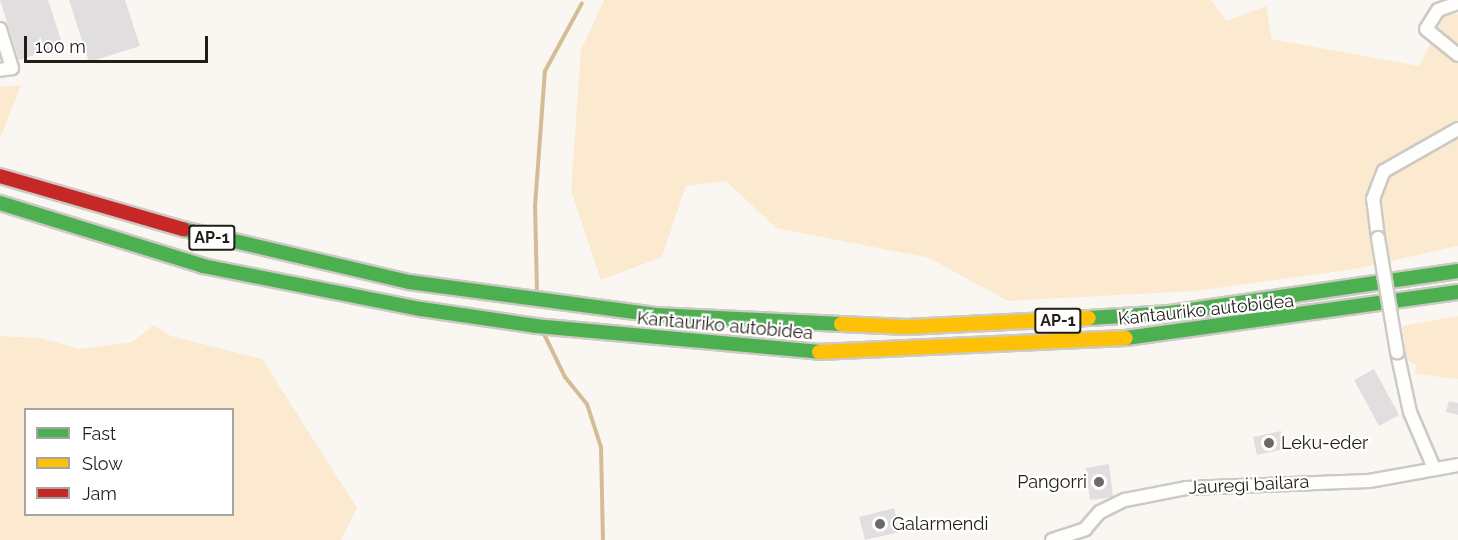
<!DOCTYPE html>
<style>
body{margin:0}
#map{position:relative;width:1458px;height:540px;overflow:hidden;background:#faf7f2;font-family:Raleway,sans-serif}
div>[style]{position:absolute}
.green>*{inset:0;background:#fbead0}
.stream>*{height:4px;margin:-2px;padding:0 2px;transform-origin:2px;border-radius:2px;background:#d4bc95}
.building>*{inset:0;background:#e1dedf}
.roads{filter:drop-shadow(2px 0 #cdc9c4) drop-shadow(-2px 0 #cdc9c4) drop-shadow(0 2px #cdc9c4) drop-shadow(0 -2px #cdc9c4)}
.street>*{height:12px;margin:-6px;padding:0 6px;transform-origin:6px;border-radius:6px;background:#fefefd}
.fast>*{height:14px;margin:-7px;padding:0 7px;transform-origin:7px;border-radius:7px;background:#4caf50}
.slow>*{height:14px;margin:-7px;padding:0 7px;transform-origin:7px;border-radius:7px;background:#ffc107}
.jam>*{height:14px;margin:-7px;padding:0 7px;transform-origin:7px;border-radius:7px;background:#c62828}
.bridges{filter:drop-shadow(2px 0 #cdc9c4) drop-shadow(-2px 0 #cdc9c4) drop-shadow(0 2px #cdc9c4) drop-shadow(0 -2px #cdc9c4)}
.street-bridge>*{height:12px;margin:-6px;padding:0 6px;transform-origin:6px;border-radius:6px;background:#fefefd}
.dots>*{width:16px;height:16px;translate:-50% -50%;box-sizing:border-box;border:3px solid #fff;border-radius:50%}
span{translate:-50% -50%;white-space:nowrap;text-align:center;line-height:1.15;-webkit-text-stroke:4.5px #fff;paint-order:stroke}
.shield-label span{padding:2px 4px;background:#fff;border:2px solid;border-radius:4px;-webkit-text-stroke-width:0}
.shield-label{font-size:16px;color:#211d17;font-weight:700}
.street-label{font-size:18px;color:#211d17}
.poi-label{font-size:18px;color:#211d17}
.left{translate:0 -50%;text-align:left}
.right{translate:-100% -50%;text-align:right}
.legend{position:absolute;left:24px;top:408px;width:210px;height:108px;box-sizing:border-box;background:#fff;border:2px solid #a6a5a2;margin:0;padding:8px 10px;list-style:none;font-size:18px;color:#211d17}
.legend li{display:flex;align-items:center;gap:12px;height:30px}
.legend b{width:30px;border:2px solid #a6a5a2}
.scale{position:absolute;left:24px;top:36px;width:184px;height:27px;box-sizing:border-box;border:3px solid #211d17;border-top:0;padding-left:8px;font-size:18px;line-height:21px;white-space:nowrap;color:#211d17;-webkit-text-stroke:4px #fff;paint-order:stroke}
</style>
<div id="map">
<div class="green">
<i style="clip-path:polygon(604px 0,1211px 0,1226px 21px,1266px 6px,1272px 39px,1419px 66px,1445px 14px,1458px 14px,1458px 246px,1355px 269px,1195px 291px,1008px 301px,929px 258px,776px 228px,726px 181px,686px 186px,662px 257px,601px 280px,571px 190px,581px 50px)"></i>
<i style="clip-path:polygon(21px 85px,0 139px,0 87px)"></i>
<i style="clip-path:polygon(1458px 316px,1458px 379px,1415px 374px,1416px 365px,1407px 360px,1402px 326px)"></i>
<i style="clip-path:polygon(evenodd,153px 325px,171px 336px,262px 359px,357px 508px,341px 540px,0 540px,0 336px,41px 338px,79px 349px,132px 342px,153px 325px,26px 410px,232px 410px,232px 514px,26px 514px,26px 410px)"></i>
</div>
<div class="stream">
<i style="left:537px;top:292px;width:86px;rotate:-91.3deg"></i>
<i style="left:535px;top:206px;width:135px;rotate:-85.8deg"></i>
<i style="left:545px;top:71px;width:77px;rotate:-61.4deg"></i>
<i style="left:544px;top:334px;width:48px;rotate:64deg"></i>
<i style="left:565px;top:377px;width:35px;rotate:51deg"></i>
<i style="left:587px;top:404px;width:45px;rotate:72deg"></i>
<i style="left:601px;top:447px;width:93px;rotate:88.8deg"></i>
</div>
<div class="building">
<i style="clip-path:polygon(0 0,48px 0,63px 46px,19px 60px)"></i>
<i style="clip-path:polygon(69px 0,125px 0,140px 46px,89px 62px)"></i>
<i style="clip-path:polygon(1374px 369px,1399px 415px,1379px 426px,1354px 380px)"></i>
<i style="clip-path:polygon(1449px 401px,1458px 403px,1458px 415px,1446px 412px)"></i>
<i style="clip-path:polygon(1281px 431px,1285px 449px,1257px 455px,1253px 437px)"></i>
<i style="clip-path:polygon(1109px 464px,1113px 497px,1090px 500px,1086px 468px)"></i>
<i style="clip-path:polygon(894px 508px,900px 532px,865px 540px,859px 517px)"></i>
</div>
<div class="roads">
<div class="street">
<i style="left:1458px;top:3px;width:21px;rotate:161deg"></i>
<i style="left:1438px;top:10px;width:22px;rotate:122deg"></i>
<i style="left:1426px;top:29px;width:41px;rotate:39.1deg"></i>
<i style="left:0;top:29px;width:41px;rotate:72.9deg"></i>
<i style="left:12px;top:68px;width:12px;rotate:171deg"></i>
<i style="left:1378px;top:238px;width:39px;rotate:-97deg"></i>
<i style="left:1373px;top:199px;width:30px;rotate:-69deg"></i>
<i style="left:1384px;top:171px;width:85px;rotate:-29.6deg"></i>
<i style="left:1397px;top:352px;width:61px;rotate:77.8deg"></i>
<i style="left:1410px;top:412px;width:61px;rotate:66.8deg"></i>
<i style="left:1052px;top:540px;width:35px;rotate:-18deg"></i>
<i style="left:1085px;top:529px;width:23px;rotate:-49deg"></i>
<i style="left:1100px;top:512px;width:28px;rotate:-26deg"></i>
<i style="left:1125px;top:500px;width:62px;rotate:-11.1deg"></i>
<i style="left:1186px;top:488px;width:183px;rotate:-2.2deg"></i>
<i style="left:1369px;top:481px;width:90px;rotate:-10.2deg"></i>
</div>
<div class="fast">
<i style="left:0;top:203px;width:213px;rotate:17.2deg"></i>
<i style="left:203px;top:266px;width:222px;rotate:11.2deg"></i>
<i style="left:421px;top:309px;width:116px;rotate:8.4deg"></i>
<i style="left:536px;top:326px;width:284px;rotate:5.2deg"></i>
<i style="left:183px;top:229px;width:232px;rotate:13.2deg"></i>
<i style="left:409px;top:282px;width:249px;rotate:7.6deg"></i>
<i style="left:656px;top:315px;width:185px;rotate:2.8deg"></i>
<i style="left:1089px;top:318px;width:81px;rotate:-3.5deg"></i>
<i style="left:1170px;top:313px;width:291px;rotate:-8.3deg"></i>
<i style="left:1126px;top:338px;width:335px;rotate:-7.9deg"></i>
</div>
<div class="slow">
<i style="left:841px;top:324px;width:66px;rotate:2.6deg"></i>
<i style="left:907px;top:327px;width:182px;rotate:-2.8deg"></i>
<i style="left:819px;top:352px;width:307px;rotate:-2.6deg"></i>
</div>
<div class="jam">
<i style="left:0;top:176px;width:191px;rotate:16.2deg"></i>
</div>
</div>
<div class="bridges">
<div class="street-bridge">
<i style="left:1378px;top:238px;width:116px;rotate:80.5deg"></i>
</div>
</div>
<div class="dots">
<i style="left:1269px;top:443px;background:#6d6964"></i>
<i style="left:1099px;top:482px;background:#6d6964"></i>
<i style="left:880px;top:524px;background:#6d6964"></i>
</div>
<div class="shield-label">
<span style="left:212px;top:238px">AP-1</span>
<span style="left:1058px;top:321px">AP-1</span>
</div>
<div class="street-label">
<span style="left:1206px;top:310px;rotate:-6deg">Kantauriko autobidea</span>
<span style="left:725px;top:326px;rotate:5deg">Kantauriko autobidea</span>
<span style="left:1249px;top:485px;rotate:-3deg">Jauregi bailara</span>
</div>
<div class="poi-label">
<span class="left" style="left:1281px;top:443px">Leku-eder</span>
<span class="right" style="left:1087px;top:482px">Pangorri</span>
<span class="left" style="left:892px;top:524px">Galarmendi</span>
</div>
<ul class="legend">
<li><b style="height:8px;background:#4caf50"></b>Fast</li>
<li><b style="height:8px;background:#ffc107"></b>Slow</li>
<li><b style="height:8px;background:#c62828"></b>Jam</li>
</ul>
<div class="scale">100 m</div>
</div>
